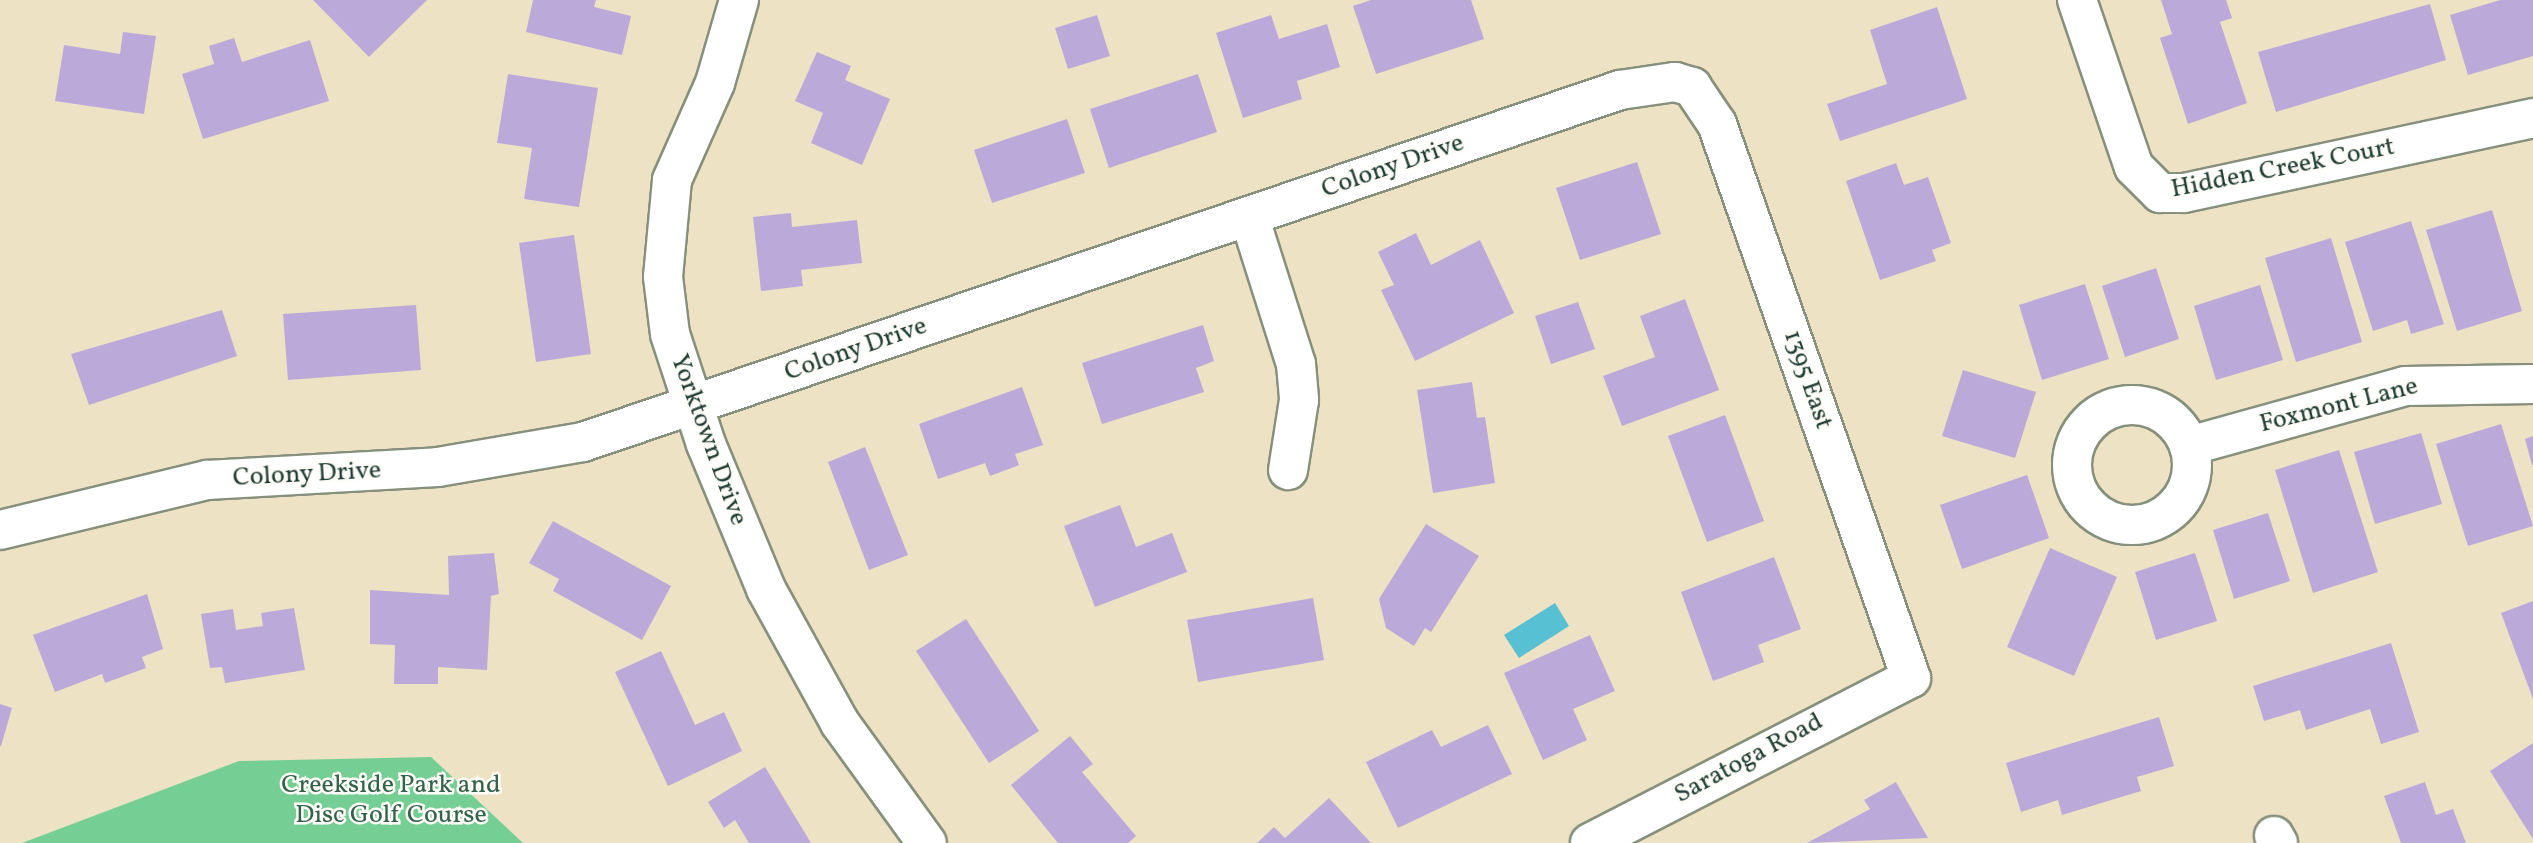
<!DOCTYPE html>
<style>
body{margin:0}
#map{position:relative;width:2533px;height:843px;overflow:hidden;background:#ede2c3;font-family:Vollkorn,serif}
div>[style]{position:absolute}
.green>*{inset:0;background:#75cf95}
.water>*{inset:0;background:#57c1d3}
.building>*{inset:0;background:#bbaad9}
.roads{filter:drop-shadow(2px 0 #86907c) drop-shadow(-2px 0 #86907c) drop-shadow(0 2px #86907c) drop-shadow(0 -2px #86907c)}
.minor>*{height:38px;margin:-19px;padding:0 19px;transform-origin:19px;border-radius:19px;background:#fff}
.minor>.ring{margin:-19px;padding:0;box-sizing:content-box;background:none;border:38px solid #fff;border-radius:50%}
span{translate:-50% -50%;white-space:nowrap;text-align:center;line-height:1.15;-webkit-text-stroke:5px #fdfcf7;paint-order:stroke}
.street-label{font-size:26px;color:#1f3d34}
.park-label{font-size:26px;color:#34624c}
</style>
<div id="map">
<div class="green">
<i style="clip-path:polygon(431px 757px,523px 843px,22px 843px,239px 761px)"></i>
</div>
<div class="water">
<i style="clip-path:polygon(1555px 603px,1569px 626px,1519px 658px,1504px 635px)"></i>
</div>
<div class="building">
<i style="clip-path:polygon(313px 0,427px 0,369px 57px)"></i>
<i style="clip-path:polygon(533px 0,596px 0,594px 7px,631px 16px,622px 55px,526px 32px)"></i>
<i style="clip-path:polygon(1371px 0,1471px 0,1484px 39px,1376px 74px,1353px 6px)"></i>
<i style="clip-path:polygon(2161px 0,2226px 0,2232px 18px,2220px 22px,2247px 103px,2188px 124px,2160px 38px,2172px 34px)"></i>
<i style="clip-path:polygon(2500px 0,2533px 0,2533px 56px,2468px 75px,2450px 15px)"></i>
<i style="clip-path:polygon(2430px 4px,2446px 60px,2276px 112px,2258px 52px)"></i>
<i style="clip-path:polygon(1937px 7px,1967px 99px,1840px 141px,1827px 104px,1887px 84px,1870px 30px)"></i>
<i style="clip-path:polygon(1097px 15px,1110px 56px,1068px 69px,1055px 28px)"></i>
<i style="clip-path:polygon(1271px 15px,1279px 39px,1327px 24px,1340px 67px,1297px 81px,1302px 99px,1243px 118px,1216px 33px)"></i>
<i style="clip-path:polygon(123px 32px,156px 36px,144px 114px,55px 101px,64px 45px,120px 54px)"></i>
<i style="clip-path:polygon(234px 38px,242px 62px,310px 40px,329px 101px,203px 139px,182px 74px,214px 64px,209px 46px)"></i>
<i style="clip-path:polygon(817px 52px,851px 66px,845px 80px,890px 99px,862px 165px,811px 143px,823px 113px,795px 101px)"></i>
<i style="clip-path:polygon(508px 74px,598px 88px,579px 207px,524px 199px,532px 148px,497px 143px)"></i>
<i style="clip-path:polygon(1198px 74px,1217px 132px,1109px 168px,1090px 109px)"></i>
<i style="clip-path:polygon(1067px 119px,1085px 173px,992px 203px,974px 150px)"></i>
<i style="clip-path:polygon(1637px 162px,1661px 234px,1580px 260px,1556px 188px)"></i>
<i style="clip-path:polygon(1896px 163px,1904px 185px,1928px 177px,1951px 243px,1932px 250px,1936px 261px,1880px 280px,1846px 181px)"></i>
<i style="clip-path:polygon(2492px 210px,2522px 311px,2457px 331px,2426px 230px)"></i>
<i style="clip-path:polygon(791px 213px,792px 227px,857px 220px,862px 263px,801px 270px,803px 286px,761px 291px,753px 217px)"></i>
<i style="clip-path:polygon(2411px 221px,2444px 324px,2411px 334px,2407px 320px,2373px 331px,2345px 242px)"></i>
<i style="clip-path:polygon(1416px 233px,1431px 265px,1480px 240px,1514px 313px,1415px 361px,1381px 290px,1394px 285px,1378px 252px)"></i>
<i style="clip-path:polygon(574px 235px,591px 354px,536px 362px,519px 243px)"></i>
<i style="clip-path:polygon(2331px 238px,2362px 342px,2296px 362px,2265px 258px)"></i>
<i style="clip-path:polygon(2156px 268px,2179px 339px,2125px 357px,2102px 286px)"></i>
<i style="clip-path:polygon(2085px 284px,2109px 359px,2042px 380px,2019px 305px)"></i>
<i style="clip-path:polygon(2260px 285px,2283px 360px,2216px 380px,2194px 306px)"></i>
<i style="clip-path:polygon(1685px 299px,1719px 390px,1622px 426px,1603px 376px,1655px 357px,1640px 316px)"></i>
<i style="clip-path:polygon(1578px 302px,1595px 349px,1551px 364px,1535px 316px)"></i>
<i style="clip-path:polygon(416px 305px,421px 370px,288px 380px,283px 314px)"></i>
<i style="clip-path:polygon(222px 310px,237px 356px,89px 405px,71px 354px)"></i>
<i style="clip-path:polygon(1203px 325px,1214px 361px,1196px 368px,1204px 392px,1102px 424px,1082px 363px)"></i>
<i style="clip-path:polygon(1963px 370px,2036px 392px,2015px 458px,1942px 436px)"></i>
<i style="clip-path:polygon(1472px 382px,1477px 418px,1485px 417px,1495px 483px,1433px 493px,1417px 390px)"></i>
<i style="clip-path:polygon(1022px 387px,1043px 445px,1015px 454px,1019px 465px,990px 476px,985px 463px,938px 479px,919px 424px)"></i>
<i style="clip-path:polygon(1725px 415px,1764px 521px,1707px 542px,1668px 436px)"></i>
<i style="clip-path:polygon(2501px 424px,2533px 526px,2468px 546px,2436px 444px)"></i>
<i style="clip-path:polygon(2421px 433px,2442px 504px,2375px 524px,2354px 452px)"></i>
<i style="clip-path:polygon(2533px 436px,2533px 465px,2532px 465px,2525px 439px)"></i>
<i style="clip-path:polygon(865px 447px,908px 555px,869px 570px,828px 462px)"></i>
<i style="clip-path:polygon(2339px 450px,2378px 572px,2313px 593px,2275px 470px)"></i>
<i style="clip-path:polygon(2027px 475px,2049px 538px,1962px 569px,1940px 505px)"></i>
<i style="clip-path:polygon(1120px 505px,1136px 547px,1172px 533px,1187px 572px,1095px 607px,1064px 526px)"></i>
<i style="clip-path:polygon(2268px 513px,2290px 581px,2234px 599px,2213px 530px)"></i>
<i style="clip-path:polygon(553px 521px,671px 586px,642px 640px,553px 591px,559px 579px,529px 563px)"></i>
<i style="clip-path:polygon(1426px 524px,1479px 556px,1431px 632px,1425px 628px,1414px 646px,1386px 628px,1379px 599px)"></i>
<i style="clip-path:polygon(2050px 548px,2117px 577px,2074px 676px,2007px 647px)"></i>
<i style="clip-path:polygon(494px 553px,499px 594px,491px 596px,487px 670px,438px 667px,438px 684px,394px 684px,395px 645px,370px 644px,370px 590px,449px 595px,448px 556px)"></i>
<i style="clip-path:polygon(2195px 553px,2217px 621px,2156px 640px,2135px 572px)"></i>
<i style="clip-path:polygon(1774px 557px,1801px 629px,1758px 645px,1764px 662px,1713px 681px,1681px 592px)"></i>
<i style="clip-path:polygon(147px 594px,163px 649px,142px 657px,146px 668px,105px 683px,102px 674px,55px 692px,33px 635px)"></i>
<i style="clip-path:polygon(1313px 598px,1324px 660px,1198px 682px,1187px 620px)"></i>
<i style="clip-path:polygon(2533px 601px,2533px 699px,2501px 613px)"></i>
<i style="clip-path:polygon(294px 608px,305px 670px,225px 683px,222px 667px,210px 668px,201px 614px,233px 609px,236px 630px,263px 626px,261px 613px)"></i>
<i style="clip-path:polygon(966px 619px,1039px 731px,989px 763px,916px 651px)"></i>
<i style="clip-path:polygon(1590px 635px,1615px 691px,1573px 709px,1587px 740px,1543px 760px,1504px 673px)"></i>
<i style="clip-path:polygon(2391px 643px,2419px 732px,2381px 744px,2370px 709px,2306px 730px,2300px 710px,2264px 721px,2253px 686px)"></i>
<i style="clip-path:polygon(661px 651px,695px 725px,724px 712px,742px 751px,668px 786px,615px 672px)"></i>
<i style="clip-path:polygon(0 704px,12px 708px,1px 746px,0 746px)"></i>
<i style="clip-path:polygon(2159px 717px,2174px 766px,2137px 777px,2141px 791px,2062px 815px,2058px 800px,2021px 812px,2006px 763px)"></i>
<i style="clip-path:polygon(1488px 725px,1512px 774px,1398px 828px,1366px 762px,1432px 730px,1441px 747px)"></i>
<i style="clip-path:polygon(1070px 736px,1093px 764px,1082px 772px,1136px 836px,1128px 843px,1058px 843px,1011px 785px)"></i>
<i style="clip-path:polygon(2533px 743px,2533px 839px,2490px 771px)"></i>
<i style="clip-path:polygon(765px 767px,811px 843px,749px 843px,735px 820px,724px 828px,708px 802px)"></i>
<i style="clip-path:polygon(1896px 782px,1928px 838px,1807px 843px,1870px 809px,1864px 800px)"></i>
<i style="clip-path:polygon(2425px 782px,2436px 815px,2453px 809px,2466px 843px,2401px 843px,2384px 796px)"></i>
<i style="clip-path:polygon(1329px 798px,1371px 843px,1257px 843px,1274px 827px,1285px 838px)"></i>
</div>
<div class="roads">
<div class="minor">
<i style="left:739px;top:0;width:86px;rotate:106.1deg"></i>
<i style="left:715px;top:83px;width:106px;rotate:113.9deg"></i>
<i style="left:672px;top:180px;width:97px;rotate:95.3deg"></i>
<i style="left:663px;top:277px;width:57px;rotate:83deg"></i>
<i style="left:670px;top:334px;width:116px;rotate:71.9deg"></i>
<i style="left:706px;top:444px;width:157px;rotate:67.5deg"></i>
<i style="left:766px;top:589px;width:153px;rotate:61.1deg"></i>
<i style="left:840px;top:723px;width:148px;rotate:54.1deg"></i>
<i style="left:2077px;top:0;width:176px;rotate:71.2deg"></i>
<i style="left:2134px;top:167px;width:37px;rotate:45deg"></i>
<i style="left:2160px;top:193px;width:24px"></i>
<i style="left:2184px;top:193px;width:357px;rotate:-12.1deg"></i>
<i style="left:1249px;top:216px;width:155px;rotate:72.4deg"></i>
<i style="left:1296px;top:364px;width:36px;rotate:85deg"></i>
<i style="left:1299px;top:400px;width:71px;rotate:98.9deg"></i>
<i class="ring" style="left:2072px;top:405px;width:82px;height:82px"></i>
<i style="left:2189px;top:446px;width:224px;rotate:-15.5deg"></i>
<i style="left:2405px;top:386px;width:128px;rotate:-0.9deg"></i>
<i style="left:0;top:530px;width:213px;rotate:-13.6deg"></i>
<i style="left:207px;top:480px;width:231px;rotate:-3.2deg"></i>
<i style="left:438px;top:467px;width:147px;rotate:-9.8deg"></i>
<i style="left:583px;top:442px;width:1095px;rotate:-18.75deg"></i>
<i style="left:1620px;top:90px;width:56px;rotate:-8.3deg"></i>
<i style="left:1675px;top:82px;width:18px;rotate:16deg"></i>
<i style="left:1692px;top:87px;width:45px;rotate:56deg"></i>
<i style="left:1717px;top:124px;width:587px;rotate:70.7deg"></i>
<i style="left:1911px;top:678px;width:361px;rotate:152.8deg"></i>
<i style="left:2274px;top:836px;width:8px;rotate:60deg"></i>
</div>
</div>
<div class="street-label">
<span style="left:1393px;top:167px;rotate:-19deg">Colony Drive</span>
<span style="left:2283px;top:169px;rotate:-11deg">Hidden Creek Court</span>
<span style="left:856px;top:350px;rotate:-19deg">Colony Drive</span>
<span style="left:1807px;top:380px;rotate:71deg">1395 East</span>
<span style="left:2339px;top:406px;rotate:-14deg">Foxmont Lane</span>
<span style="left:708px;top:440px;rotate:70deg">Yorktown Drive</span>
<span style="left:307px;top:475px;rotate:-3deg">Colony Drive</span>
<span style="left:1749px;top:759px;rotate:-28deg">Saratoga Road</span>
</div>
<div class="park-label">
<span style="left:391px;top:801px">Creekside Park and<br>Disc Golf Course</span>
</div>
</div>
